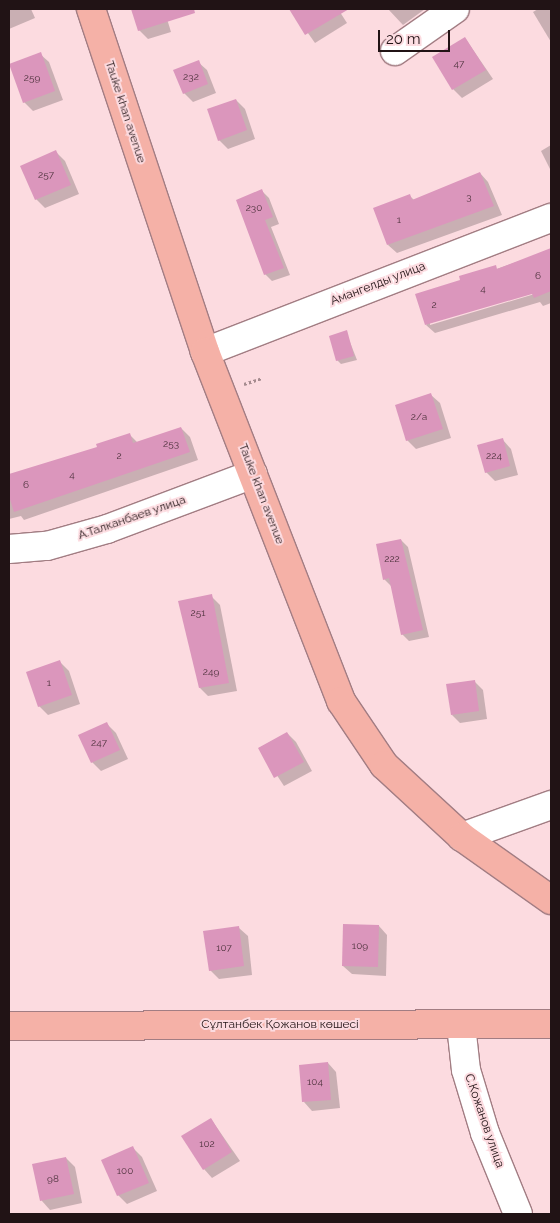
<!DOCTYPE html>
<meta charset="utf-8">
<style>
body{margin:0}
#map{position:relative;width:560px;height:1223px;overflow:hidden;background:#fcdbe0;font-family:Raleway,sans-serif}
div>[style]{position:absolute}
.shadow>*{inset:0;background:#0003}
.building>*{inset:0;background:#db96bc}
.path>*{height:3px;margin-top:-1.5px;transform-origin:0;background:repeating-linear-gradient(90deg,#a58b8f 0 2.5px,transparent 0 5px)}
.roads{filter:drop-shadow(1px 0 #a27d83) drop-shadow(-1px 0 #a27d83) drop-shadow(0 1px #a27d83) drop-shadow(0 -1px #a27d83)}
.street>*{height:28px;margin:-14px;padding:0 14px;transform-origin:14px;border-radius:14px;background:#fff}
.primary>*{height:28px;margin:-14px;padding:0 14px;transform-origin:14px;border-radius:14px;background:#f5b1a7}
span{translate:-50% -50%;white-space:nowrap;text-align:center;line-height:1.15;-webkit-text-stroke:4px #fcdbe0;paint-order:stroke}
.number-label{font-size:10px;color:#50343f}
.number-label span{-webkit-text-stroke-width:0}
.street-label{font-size:12px;color:#211315}
.frame{position:absolute;inset:0;border:10px solid #211315;pointer-events:none}
.scale{position:absolute;left:378px;top:30px;width:72px;height:22px;box-sizing:border-box;border:2px solid #211315;border-top:0;padding-left:6px;font-size:15px;line-height:18px;white-space:nowrap;color:#211315;-webkit-text-stroke:4px #fcdbe0;paint-order:stroke}
</style>
<div id="map">
<div class="shadow">
<i style="clip-path:polygon(9px 9px,31px 9px,35px 18px,9px 29px)"></i>
<i style="clip-path:polygon(133px 9px,164px 9px,171px 32px,148px 39px,139px 30px)"></i>
<i style="clip-path:polygon(291px 9px,338px 9px,347px 23px,315px 43px)"></i>
<i style="clip-path:polygon(388px 9px,425px 9px,403px 25px)"></i>
<i style="clip-path:polygon(538px 9px,551px 9px,551px 42px,533px 12px)"></i>
<i style="clip-path:polygon(465px 38px,493px 79px,462px 98px,453px 89px)"></i>
<i style="clip-path:polygon(40px 54px,49px 62px,63px 100px,33px 111px,24px 102px)"></i>
<i style="clip-path:polygon(198px 62px,207px 70px,216px 93px,193px 102px,184px 93px)"></i>
<i style="clip-path:polygon(236px 100px,245px 109px,255px 139px,228px 149px,219px 140px)"></i>
<i style="clip-path:polygon(551px 145px,551px 171px,541px 151px)"></i>
<i style="clip-path:polygon(56px 152px,65px 161px,79px 194px,45px 208px,36px 199px,22px 167px)"></i>
<i style="clip-path:polygon(480px 173px,488px 182px,502px 215px,397px 253px,388px 245px,410px 196px,414px 200px)"></i>
<i style="clip-path:polygon(262px 191px,269px 198px,279px 224px,271px 227px,290px 275px,272px 281px,265px 274px)"></i>
<i style="clip-path:polygon(evenodd,551px 250px,551px 303px,543px 306px,540px 302px,435px 333px,426px 325px,462px 281px,551px 250px,538px 291px,538px 293px,430px 325px,430px 323px,538px 291px)"></i>
<i style="clip-path:polygon(346px 332px,357px 360px,341px 364px,337px 360px)"></i>
<i style="clip-path:polygon(431px 395px,440px 403px,451px 438px,416px 449px,407px 440px)"></i>
<i style="clip-path:polygon(181px 428px,190px 437px,198px 460px,24px 520px,21px 516px,9px 519px,9px 476px,98px 448px,129px 434px,138px 443px)"></i>
<i style="clip-path:polygon(503px 440px,511px 449px,518px 475px,495px 481px,486px 472px)"></i>
<i style="clip-path:polygon(401px 540px,408px 547px,429px 637px,409px 641px,402px 634px,392px 587px,384px 579px)"></i>
<i style="clip-path:polygon(211px 596px,220px 605px,237px 691px,208px 696px,200px 688px)"></i>
<i style="clip-path:polygon(60px 662px,69px 671px,80px 704px,48px 715px,39px 706px)"></i>
<i style="clip-path:polygon(474px 681px,483px 690px,487px 719px,460px 723px,452px 715px)"></i>
<i style="clip-path:polygon(107px 724px,116px 733px,128px 759px,101px 771px,92px 762px)"></i>
<i style="clip-path:polygon(287px 733px,296px 742px,312px 771px,284px 786px,259px 748px)"></i>
<i style="clip-path:polygon(379px 926px,387px 935px,386px 976px,352px 974px,343px 966px)"></i>
<i style="clip-path:polygon(239px 928px,248px 936px,252px 975px,219px 979px,210px 970px)"></i>
<i style="clip-path:polygon(328px 1063px,336px 1072px,340px 1108px,312px 1111px,304px 1102px)"></i>
<i style="clip-path:polygon(211px 1119px,240px 1161px,212px 1178px,204px 1169px)"></i>
<i style="clip-path:polygon(133px 1148px,142px 1157px,157px 1191px,127px 1204px,118px 1195px)"></i>
<i style="clip-path:polygon(66px 1158px,75px 1167px,82px 1203px,50px 1210px,42px 1201px,34px 1165px)"></i>
</div>
<div class="building">
<i style="clip-path:polygon(131px 9px,194px 9px,195px 13px,138px 31px)"></i>
<i style="clip-path:polygon(289px 9px,349px 9px,305px 35px)"></i>
<i style="clip-path:polygon(465px 37px,486px 70px,452px 90px,432px 57px)"></i>
<i style="clip-path:polygon(41px 52px,55px 91px,23px 103px,9px 64px)"></i>
<i style="clip-path:polygon(199px 60px,208px 84px,183px 94px,173px 70px)"></i>
<i style="clip-path:polygon(236px 99px,247px 130px,218px 141px,207px 109px)"></i>
<i style="clip-path:polygon(56px 150px,71px 185px,35px 200px,20px 166px)"></i>
<i style="clip-path:polygon(480px 172px,494px 206px,387px 245px,373px 208px,410px 194px,412px 200px)"></i>
<i style="clip-path:polygon(262px 189px,273px 217px,265px 220px,284px 268px,264px 275px,236px 200px)"></i>
<i style="clip-path:polygon(551px 248px,551px 291px,534px 298px,532px 294px,425px 325px,415px 294px,460px 280px,459px 276px,496px 265px,497px 269px)"></i>
<i style="clip-path:polygon(347px 330px,354px 356px,336px 361px,329px 336px)"></i>
<i style="clip-path:polygon(431px 393px,443px 429px,406px 441px,395px 405px)"></i>
<i style="clip-path:polygon(181px 427px,190px 452px,14px 512px,9px 496px,9px 474px,97px 447px,96px 444px,130px 433px,133px 443px)"></i>
<i style="clip-path:polygon(503px 438px,510px 466px,485px 473px,477px 445px)"></i>
<i style="clip-path:polygon(401px 539px,423px 630px,401px 635px,389px 578px,383px 580px,376px 544px)"></i>
<i style="clip-path:polygon(212px 594px,229px 683px,199px 688px,178px 601px)"></i>
<i style="clip-path:polygon(60px 660px,72px 695px,38px 707px,26px 672px)"></i>
<i style="clip-path:polygon(475px 680px,479px 711px,451px 715px,446px 684px)"></i>
<i style="clip-path:polygon(107px 722px,120px 750px,91px 763px,78px 735px)"></i>
<i style="clip-path:polygon(287px 732px,304px 762px,274px 778px,258px 748px)"></i>
<i style="clip-path:polygon(343px 924px,379px 925px,378px 967px,342px 966px)"></i>
<i style="clip-path:polygon(239px 926px,244px 966px,209px 971px,203px 931px)"></i>
<i style="clip-path:polygon(328px 1062px,331px 1100px,302px 1102px,299px 1065px)"></i>
<i style="clip-path:polygon(211px 1118px,232px 1152px,203px 1170px,181px 1136px)"></i>
<i style="clip-path:polygon(133px 1146px,149px 1183px,117px 1196px,101px 1160px)"></i>
<i style="clip-path:polygon(66px 1157px,74px 1194px,40px 1201px,32px 1164px)"></i>
</div>
<div class="path">
<i style="left:244px;top:384px;width:19px;rotate:-18deg"></i>
</div>
<div class="roads">
<div class="street">
<i style="left:395px;top:51px;width:73px;rotate:-35deg"></i>
<i style="left:205px;top:352px;width:371px;rotate:-21.2deg"></i>
<i style="left:9px;top:549px;width:38px;rotate:-5deg"></i>
<i style="left:47px;top:546px;width:62px;rotate:-15.8deg"></i>
<i style="left:107px;top:529px;width:156px;rotate:-20.6deg"></i>
<i style="left:462px;top:837px;width:95px;rotate:-19.8deg"></i>
<i style="left:461px;top:1025px;width:45px;rotate:83.7deg"></i>
<i style="left:466px;top:1070px;width:66px;rotate:73.2deg"></i>
<i style="left:485px;top:1133px;width:87px;rotate:67.8deg"></i>
</div>
<div class="primary">
<i style="left:91px;top:9px;width:361px;rotate:71.6deg"></i>
<i style="left:205px;top:352px;width:375px;rotate:68.7deg"></i>
<i style="left:341px;top:701px;width:77px;rotate:56.1deg"></i>
<i style="left:384px;top:765px;width:106px;rotate:42.7deg"></i>
<i style="left:462px;top:837px;width:109px;rotate:35.3deg"></i>
<i style="left:9px;top:1026px;width:542px;rotate:-0.21deg"></i>
</div>
</div>
<div class="number-label">
<span style="left:459px;top:64px">47</span>
<span style="left:191px;top:77px">232</span>
<span style="left:32px;top:78px">259</span>
<span style="left:46px;top:175px">257</span>
<span style="left:469px;top:197px">3</span>
<span style="left:254px;top:208px">230</span>
<span style="left:399px;top:220px">1</span>
<span style="left:538px;top:276px">6</span>
<span style="left:483px;top:289px">4</span>
<span style="left:434px;top:305px">2</span>
<span style="left:419px;top:417px">2/а</span>
<span style="left:171px;top:444px">253</span>
<span style="left:119px;top:456px">2</span>
<span style="left:494px;top:456px">224</span>
<span style="left:72px;top:475px">4</span>
<span style="left:26px;top:485px">6</span>
<span style="left:392px;top:559px">222</span>
<span style="left:198px;top:613px">251</span>
<span style="left:211px;top:672px">249</span>
<span style="left:49px;top:683px">1</span>
<span style="left:99px;top:743px">247</span>
<span style="left:360px;top:946px">109</span>
<span style="left:224px;top:948px">107</span>
<span style="left:315px;top:1082px">104</span>
<span style="left:207px;top:1144px">102</span>
<span style="left:125px;top:1171px">100</span>
<span style="left:53px;top:1179px">98</span>
</div>
<div class="street-label">
<span style="left:125px;top:112px;rotate:72deg">Tauke khan avenue</span>
<span style="left:378px;top:284px;rotate:-21deg">Амангелды улица</span>
<span style="left:261px;top:494px;rotate:69deg">Tauke khan avenue</span>
<span style="left:132px;top:518px;rotate:-19deg">А.Талканбаев улица</span>
<span style="left:280px;top:1025px">Сұлтанбек Қожанов көшесі</span>
<span style="left:484px;top:1121px;rotate:71deg">С.Кожанов улица</span>
</div>
<div class="frame"></div>
<div class="scale">20 m</div>
</div>
